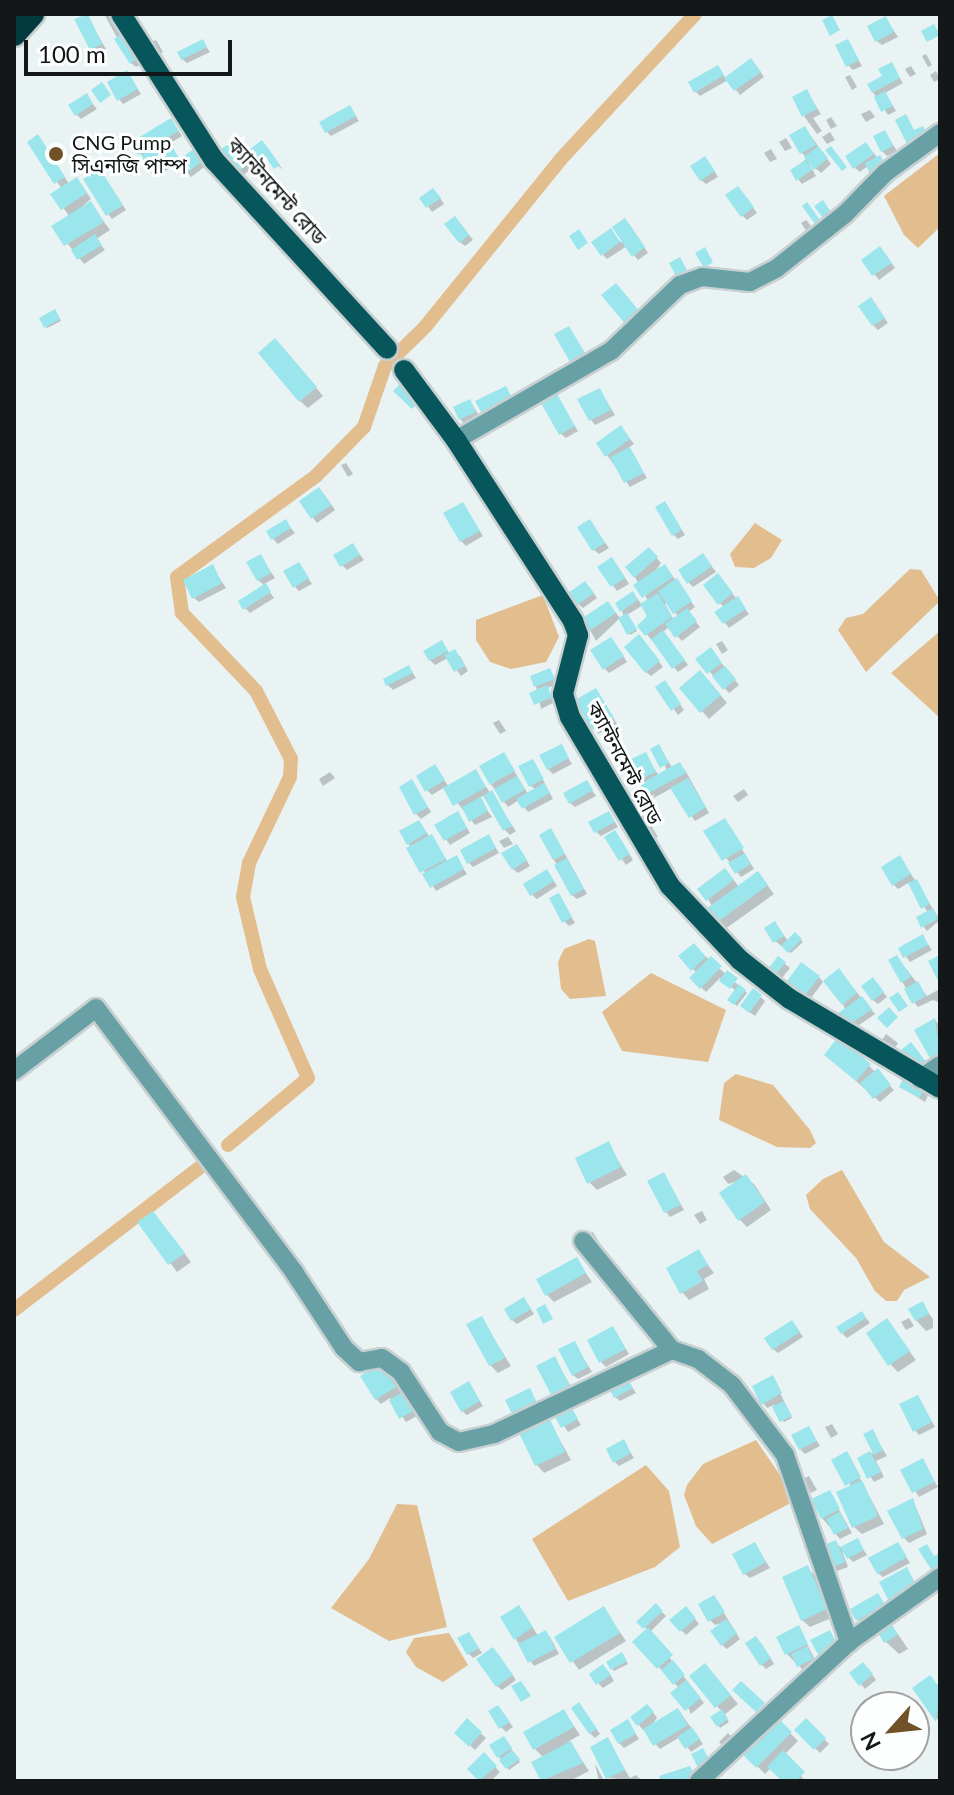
<!DOCTYPE html>
<meta charset="utf-8">
<style>
body{margin:0}
#map{position:relative;width:954px;height:1795px;overflow:hidden;background:#eaf3f4;font-family:Lato,"Noto Sans Bengali",sans-serif}
div>[style]{position:absolute}
.water>*{inset:0;background:#e2bd8e}
.shadow>*{inset:0;background:#0003}
.canal>*{height:14px;margin:-7px;padding:0 7px;transform-origin:7px;border-radius:7px;background:#e2bd8e}
.building>*{inset:0;background:#9ae6ec}
.roads{filter:drop-shadow(2px 0 #c8d0d1) drop-shadow(-2px 0 #c8d0d1) drop-shadow(0 2px #c8d0d1) drop-shadow(0 -2px #c8d0d1)}
.minor>*{height:18px;margin:-9px;padding:0 9px;transform-origin:9px;border-radius:9px;background:#67a1a6}
.major>*{height:20px;margin:-10px;padding:0 10px;transform-origin:10px;border-radius:10px;background:#06565c}
.highway>*{height:24px;margin:-12px;padding:0 12px;transform-origin:12px;border-radius:12px;background:#013a3f}
.dots>*{width:22px;height:22px;translate:-50% -50%;box-sizing:border-box;border:4px solid #fdffff;border-radius:50%}
span{translate:-50% -50%;white-space:nowrap;text-align:center;line-height:1.15;-webkit-text-stroke:6px #fdffff;paint-order:stroke}
.poi-label{font-size:20px;color:#141717}
.left{translate:0 -50%;text-align:left}
.street-label{font-size:20px;color:#141717}
.frame{position:absolute;inset:0;border:16px solid #141717;pointer-events:none}
.north{position:absolute;left:850px;top:1691px;width:80px;height:80px;box-sizing:border-box;background:#fdffff;border:2px solid #a0a2a2;border-radius:50%;rotate:243deg;font-size:22px;font-weight:700;line-height:32px;text-align:center;color:#141717}
.north::after{content:'';display:block;margin:auto;width:28px;height:36px;background:#715127;clip-path:polygon(50% 0,100% 100%,50% 72%,0 100%)}
.scale{position:absolute;left:24px;top:40px;width:208px;height:36px;box-sizing:border-box;border:4px solid #141717;border-top:0;padding-left:10px;font-size:24px;line-height:28px;white-space:nowrap;color:#141717;-webkit-text-stroke:6px #fdffff;paint-order:stroke}
</style>
<div id="map">
<div class="water">
<i style="clip-path:polygon(940px 153px,940px 227px,918px 248px,904px 235px,884px 196px)"></i>
<i style="clip-path:polygon(755px 523px,782px 540px,771px 558px,754px 568px,735px 567px,730px 554px)"></i>
<i style="clip-path:polygon(910px 569px,921px 570px,940px 601px,866px 672px,838px 630px,846px 618px,863px 614px)"></i>
<i style="clip-path:polygon(543px 595px,559px 637px,546px 662px,511px 669px,490px 662px,476px 640px,476px 620px)"></i>
<i style="clip-path:polygon(940px 631px,940px 718px,891px 673px)"></i>
<i style="clip-path:polygon(589px 939px,595px 941px,606px 996px,570px 999px,561px 989px,558px 962px,564px 949px)"></i>
<i style="clip-path:polygon(651px 973px,726px 1010px,708px 1062px,622px 1051px,602px 1012px)"></i>
<i style="clip-path:polygon(736px 1074px,773px 1085px,810px 1130px,816px 1143px,810px 1148px,777px 1147px,719px 1120px,724px 1083px)"></i>
<i style="clip-path:polygon(842px 1170px,884px 1242px,930px 1277px,904px 1290px,897px 1301px,886px 1301px,875px 1291px,856px 1258px,810px 1209px,806px 1195px,823px 1179px)"></i>
<i style="clip-path:polygon(756px 1440px,782px 1478px,789px 1504px,712px 1544px,696px 1526px,684px 1495px,687px 1485px,703px 1464px)"></i>
<i style="clip-path:polygon(646px 1465px,669px 1491px,680px 1547px,655px 1567px,568px 1601px,532px 1539px)"></i>
<i style="clip-path:polygon(397px 1504px,417px 1505px,447px 1627px,389px 1641px,331px 1608px,369px 1559px)"></i>
<i style="clip-path:polygon(449px 1633px,468px 1665px,443px 1682px,416px 1667px,406px 1652px,414px 1638px)"></i>
</div>
<div class="shadow">
<i style="clip-path:polygon(104px 14px,117px 14px,141px 64px,136px 67px,131px 63px)"></i>
<i style="clip-path:polygon(86px 15px,106px 49px,96px 54px,91px 49px)"></i>
<i style="clip-path:polygon(886px 19px,898px 37px,882px 45px,877px 41px)"></i>
<i style="clip-path:polygon(156px 40px,163px 52px,158px 55px,151px 42px)"></i>
<i style="clip-path:polygon(202px 41px,210px 52px,187px 63px,182px 59px)"></i>
<i style="clip-path:polygon(847px 41px,862px 66px,853px 70px,848px 65px)"></i>
<i style="clip-path:polygon(926px 54px,932px 65px,928px 67px,922px 56px)"></i>
<i style="clip-path:polygon(756px 65px,764px 77px,740px 95px,728px 80px,700px 96px,695px 91px,718px 67px,726px 79px)"></i>
<i style="clip-path:polygon(891px 65px,903px 83px,885px 93px,896px 111px,888px 115px,873px 92px)"></i>
<i style="clip-path:polygon(911px 66px,916px 74px,910px 77px,905px 69px)"></i>
<i style="clip-path:polygon(936px 71px,940px 79px,934px 82px,930px 75px)"></i>
<i style="clip-path:polygon(127px 73px,141px 94px,123px 104px,119px 99px)"></i>
<i style="clip-path:polygon(850px 75px,857px 87px,852px 90px,845px 77px)"></i>
<i style="clip-path:polygon(807px 92px,821px 114px,813px 118px,822px 131px,817px 134px,804px 116px)"></i>
<i style="clip-path:polygon(86px 96px,97px 109px,81px 119px,76px 114px)"></i>
<i style="clip-path:polygon(350px 107px,359px 121px,331px 136px,327px 132px)"></i>
<i style="clip-path:polygon(870px 110px,875px 117px,866px 122px,861px 114px)"></i>
<i style="clip-path:polygon(831px 117px,837px 126px,831px 129px,826px 120px)"></i>
<i style="clip-path:polygon(171px 120px,182px 136px,169px 144px,181px 161px,195px 150px,207px 165px,191px 177px,179px 163px,157px 176px,140px 153px)"></i>
<i style="clip-path:polygon(805px 128px,831px 164px,821px 173px,808px 162px,816px 176px,802px 184px,792px 171px,807px 158px,801px 152px)"></i>
<i style="clip-path:polygon(830px 132px,835px 140px,827px 144px,822px 137px)"></i>
<i style="clip-path:polygon(885px 132px,897px 151px,887px 156px,882px 151px)"></i>
<i style="clip-path:polygon(786px 138px,792px 148px,785px 151px,779px 142px)"></i>
<i style="clip-path:polygon(29px 142px,42px 142px,69px 184px,81px 184px,91px 199px,70px 217px,91px 204px,110px 230px,96px 239px,105px 250px,84px 264px,54px 227px,70px 217px,53px 194px,62px 189px)"></i>
<i style="clip-path:polygon(240px 146px,246px 154px,267px 147px,283px 170px,268px 157px,243px 175px,223px 150px)"></i>
<i style="clip-path:polygon(771px 149px,777px 159px,770px 162px,764px 153px)"></i>
<i style="clip-path:polygon(870px 149px,889px 171px,877px 178px,868px 166px,860px 172px,855px 168px)"></i>
<i style="clip-path:polygon(710px 164px,718px 177px,706px 184px,701px 180px)"></i>
<i style="clip-path:polygon(104px 176px,126px 210px,112px 219px,108px 214px)"></i>
<i style="clip-path:polygon(742px 193px,757px 213px,747px 220px,742px 215px)"></i>
<i style="clip-path:polygon(438px 195px,444px 204px,432px 212px,422px 198px)"></i>
<i style="clip-path:polygon(806px 220px,808px 222px,816px 234px,809px 235px,801px 223px)"></i>
<i style="clip-path:polygon(460px 223px,473px 240px,465px 246px,460px 242px)"></i>
<i style="clip-path:polygon(630px 225px,648px 253px,638px 260px,627px 246px,607px 259px,603px 255px,610px 231px,622px 243px)"></i>
<i style="clip-path:polygon(885px 254px,895px 268px,879px 280px,864px 260px)"></i>
<i style="clip-path:polygon(876px 305px,888px 323px,878px 330px,873px 325px)"></i>
<i style="clip-path:polygon(57px 313px,61px 321px,47px 328px,46px 327px)"></i>
<i style="clip-path:polygon(569px 328px,588px 358px,576px 365px,571px 360px)"></i>
<i style="clip-path:polygon(283px 348px,323px 396px,308px 408px,300px 401px)"></i>
<i style="clip-path:polygon(505px 388px,515px 403px,487px 416px,482px 411px)"></i>
<i style="clip-path:polygon(600px 390px,615px 415px,595px 425px,591px 420px)"></i>
<i style="clip-path:polygon(556px 397px,578px 431px,566px 438px,561px 434px)"></i>
<i style="clip-path:polygon(470px 401px,480px 417px,465px 424px,460px 419px)"></i>
<i style="clip-path:polygon(625px 432px,634px 444px,628px 448px,647px 478px,630px 487px,607px 455px)"></i>
<i style="clip-path:polygon(346px 463px,353px 474px,348px 477px,341px 465px)"></i>
<i style="clip-path:polygon(324px 494px,335px 510px,317px 523px,301px 502px)"></i>
<i style="clip-path:polygon(665px 503px,685px 535px,678px 539px,673px 534px)"></i>
<i style="clip-path:polygon(463px 504px,483px 536px,466px 546px,461px 541px)"></i>
<i style="clip-path:polygon(285px 521px,295px 533px,278px 544px,273px 539px)"></i>
<i style="clip-path:polygon(590px 522px,609px 548px,599px 554px,594px 550px)"></i>
<i style="clip-path:polygon(353px 545px,364px 560px,347px 570px,342px 565px)"></i>
<i style="clip-path:polygon(evenodd,649px 549px,661px 563px,654px 573px,669px 571px,695px 607px,688px 612px,700px 627px,682px 641px,669px 627px,663px 632px,688px 665px,678px 672px,640px 626px,649px 617px,643px 605px,627px 615px,637px 631px,630px 635px,622px 611px,637px 598px,642px 605px,648px 601px,635px 577px,649px 549px,667px 603px,678px 616px,674px 620px,665px 604px,667px 603px)"></i>
<i style="clip-path:polygon(703px 555px,716px 572px,693px 587px,688px 582px)"></i>
<i style="clip-path:polygon(260px 556px,275px 578px,264px 584px,274px 598px,250px 613px,245px 608px,265px 586px,258px 580px)"></i>
<i style="clip-path:polygon(299px 564px,312px 584px,299px 591px,295px 587px)"></i>
<i style="clip-path:polygon(617px 565px,629px 584px,617px 591px,600px 567px)"></i>
<i style="clip-path:polygon(212px 567px,226px 588px,199px 602px,194px 598px)"></i>
<i style="clip-path:polygon(722px 581px,749px 614px,729px 628px,717px 612px,724px 608px,706px 585px)"></i>
<i style="clip-path:polygon(590px 588px,597px 598px,583px 608px,578px 604px)"></i>
<i style="clip-path:polygon(608px 603px,620px 618px,596px 641px,590px 630px)"></i>
<i style="clip-path:polygon(722px 641px,728px 650px,722px 654px,716px 644px)"></i>
<i style="clip-path:polygon(644px 642px,663px 667px,651px 676px,646px 672px)"></i>
<i style="clip-path:polygon(442px 643px,450px 654px,460px 656px,468px 671px,461px 676px,448px 658px,435px 665px,430px 660px)"></i>
<i style="clip-path:polygon(615px 644px,627px 662px,609px 673px,605px 669px)"></i>
<i style="clip-path:polygon(715px 655px,739px 685px,729px 693px,698px 659px)"></i>
<i style="clip-path:polygon(409px 667px,416px 678px,393px 690px,388px 685px)"></i>
<i style="clip-path:polygon(550px 670px,558px 684px,547px 688px,555px 702px,541px 709px,536px 686px)"></i>
<i style="clip-path:polygon(708px 680px,727px 703px,709px 719px,702px 711px)"></i>
<i style="clip-path:polygon(658px 688px,669px 688px,684px 710px,678px 715px)"></i>
<i style="clip-path:polygon(596px 690px,617px 724px,598px 734px,578px 701px)"></i>
<i style="clip-path:polygon(499px 720px,506px 731px,500px 734px,493px 723px)"></i>
<i style="clip-path:polygon(561px 746px,572px 764px,553px 774px,548px 769px)"></i>
<i style="clip-path:polygon(659px 746px,673px 769px,680px 765px,685px 770px,709px 813px,695px 821px,672px 788px,652px 799px,647px 794px,641px 779px,645px 754px,659px 776px,667px 772px)"></i>
<i style="clip-path:polygon(504px 754px,528px 794px,536px 790px,531px 786px,533px 761px,553px 799px,528px 812px,519px 800px,508px 807px,491px 784px)"></i>
<i style="clip-path:polygon(435px 767px,449px 787px,476px 772px,516px 831px,510px 835px,505px 830px,485px 795px,479px 798px,492px 817px,475px 825px,445px 787px,432px 795px,427px 790px)"></i>
<i style="clip-path:polygon(330px 772px,335px 778px,323px 786px,319px 779px)"></i>
<i style="clip-path:polygon(412px 782px,431px 812px,421px 819px,416px 814px)"></i>
<i style="clip-path:polygon(587px 783px,596px 796px,575px 807px,570px 803px)"></i>
<i style="clip-path:polygon(744px 789px,748px 795px,738px 802px,733px 796px)"></i>
<i style="clip-path:polygon(609px 813px,618px 827px,601px 836px,596px 832px)"></i>
<i style="clip-path:polygon(462px 819px,470px 833px,450px 845px,437px 826px)"></i>
<i style="clip-path:polygon(724px 820px,754px 869px,741px 877px,706px 832px)"></i>
<i style="clip-path:polygon(419px 822px,448px 862px,456px 858px,467px 874px,436px 891px,408px 843px)"></i>
<i style="clip-path:polygon(643px 822px,649px 822px,658px 837px,653px 838px)"></i>
<i style="clip-path:polygon(542px 836px,555px 836px,587px 894px,577px 899px,572px 895px)"></i>
<i style="clip-path:polygon(489px 837px,499px 853px,473px 867px,468px 862px)"></i>
<i style="clip-path:polygon(508px 837px,513px 844px,504px 848px,499px 841px)"></i>
<i style="clip-path:polygon(619px 837px,633px 860px,626px 865px,607px 838px)"></i>
<i style="clip-path:polygon(521px 851px,530px 866px,518px 873px,513px 869px)"></i>
<i style="clip-path:polygon(904px 863px,940px 920px,927px 931px,923px 926px,928px 913px,910px 882px,898px 889px,893px 884px)"></i>
<i style="clip-path:polygon(730px 875px,739px 887px,765px 882px,774px 894px,725px 929px,708px 899px)"></i>
<i style="clip-path:polygon(551px 876px,557px 886px,537px 899px,532px 895px)"></i>
<i style="clip-path:polygon(559px 896px,575px 923px,569px 926px,564px 921px)"></i>
<i style="clip-path:polygon(775px 923px,788px 941px,795px 934px,803px 942px,791px 953px,775px 941px)"></i>
<i style="clip-path:polygon(923px 937px,932px 950px,910px 962px,900px 949px)"></i>
<i style="clip-path:polygon(693px 945px,747px 993px,737px 1006px,729px 999px,736px 991px,720px 978px,706px 992px,692px 978px,697px 973px,681px 956px)"></i>
<i style="clip-path:polygon(897px 957px,927px 996px,940px 989px,940px 1003px,933px 1000px,918px 1007px,914px 1002px,890px 961px)"></i>
<i style="clip-path:polygon(778px 958px,790px 968px,777px 984px,770px 979px)"></i>
<i style="clip-path:polygon(843px 976px,875px 1014px,852px 1030px,843px 1004px)"></i>
<i style="clip-path:polygon(819px 977px,823px 982px,811px 998px,794px 985px)"></i>
<i style="clip-path:polygon(877px 984px,887px 997px,878px 1004px,873px 1000px)"></i>
<i style="clip-path:polygon(761px 997px,765px 1001px,755px 1016px,748px 1011px)"></i>
<i style="clip-path:polygon(935px 1020px,940px 1026px,937px 1063px,933px 1058px)"></i>
<i style="clip-path:polygon(886px 1034px,898px 1043px,892px 1052px,880px 1043px)"></i>
<i style="clip-path:polygon(834px 1062px,869px 1066px,894px 1090px,880px 1102px)"></i>
<i style="clip-path:polygon(901px 1087px,925px 1088px,929px 1093px,925px 1102px)"></i>
<i style="clip-path:polygon(608px 1144px,627px 1175px,597px 1190px,589px 1182px)"></i>
<i style="clip-path:polygon(734px 1170px,754px 1184px,771px 1210px,747px 1227px,739px 1219px,741px 1180px,728px 1184px,723px 1177px)"></i>
<i style="clip-path:polygon(664px 1174px,684px 1210px,670px 1217px,666px 1212px)"></i>
<i style="clip-path:polygon(702px 1211px,707px 1220px,700px 1224px,694px 1215px)"></i>
<i style="clip-path:polygon(153px 1213px,191px 1262px,177px 1272px,140px 1223px)"></i>
<i style="clip-path:polygon(593px 1232px,599px 1242px,593px 1245px,587px 1235px)"></i>
<i style="clip-path:polygon(698px 1252px,714px 1273px,704px 1279px,709px 1289px,689px 1300px,682px 1292px)"></i>
<i style="clip-path:polygon(576px 1259px,592px 1282px,554px 1302px,546px 1294px)"></i>
<i style="clip-path:polygon(524px 1299px,534px 1314px,517px 1324px,512px 1320px)"></i>
<i style="clip-path:polygon(922px 1304px,933px 1319px,933px 1328px,926px 1331px,916px 1320px)"></i>
<i style="clip-path:polygon(862px 1313px,870px 1323px,847px 1338px,842px 1333px)"></i>
<i style="clip-path:polygon(481px 1318px,511px 1366px,498px 1373px,490px 1365px)"></i>
<i style="clip-path:polygon(909px 1318px,914px 1326px,906px 1330px,901px 1322px)"></i>
<i style="clip-path:polygon(887px 1321px,916px 1360px,898px 1372px,890px 1364px)"></i>
<i style="clip-path:polygon(796px 1327px,803px 1337px,778px 1353px,773px 1349px)"></i>
<i style="clip-path:polygon(613px 1328px,629px 1354px,606px 1367px,601px 1362px)"></i>
<i style="clip-path:polygon(574px 1343px,592px 1372px,578px 1379px,573px 1375px)"></i>
<i style="clip-path:polygon(555px 1359px,574px 1392px,558px 1400px,554px 1395px)"></i>
<i style="clip-path:polygon(386px 1370px,419px 1415px,406px 1422px,390px 1398px,381px 1404px,376px 1399px)"></i>
<i style="clip-path:polygon(773px 1378px,792px 1418px,784px 1422px,774px 1405px,767px 1408px,763px 1403px)"></i>
<i style="clip-path:polygon(626px 1379px,636px 1393px,620px 1401px,615px 1397px)"></i>
<i style="clip-path:polygon(469px 1384px,483px 1406px,467px 1415px,462px 1411px)"></i>
<i style="clip-path:polygon(918px 1397px,935px 1427px,919px 1435px,915px 1430px)"></i>
<i style="clip-path:polygon(568px 1405px,581px 1425px,568px 1432px,555px 1412px)"></i>
<i style="clip-path:polygon(547px 1417px,571px 1460px,544px 1473px,537px 1465px)"></i>
<i style="clip-path:polygon(832px 1424px,838px 1434px,831px 1438px,825px 1427px)"></i>
<i style="clip-path:polygon(809px 1428px,820px 1446px,805px 1454px,800px 1449px)"></i>
<i style="clip-path:polygon(872px 1432px,887px 1456px,876px 1461px,884px 1477px,874px 1482px,859px 1459px,874px 1452px)"></i>
<i style="clip-path:polygon(624px 1442px,634px 1458px,619px 1466px,614px 1461px)"></i>
<i style="clip-path:polygon(847px 1454px,884px 1524px,862px 1534px,854px 1527px)"></i>
<i style="clip-path:polygon(922px 1461px,938px 1487px,919px 1497px,903px 1471px)"></i>
<i style="clip-path:polygon(809px 1476px,817px 1490px,811px 1493px,803px 1479px)"></i>
<i style="clip-path:polygon(829px 1492px,852px 1533px,840px 1539px,822px 1518px)"></i>
<i style="clip-path:polygon(913px 1500px,927px 1534px,909px 1543px,904px 1538px)"></i>
<i style="clip-path:polygon(857px 1540px,867px 1555px,853px 1562px,842px 1551px,848px 1567px,837px 1571px,832px 1567px,835px 1542px,841px 1548px)"></i>
<i style="clip-path:polygon(755px 1544px,770px 1568px,750px 1578px,745px 1574px)"></i>
<i style="clip-path:polygon(898px 1545px,910px 1563px,883px 1577px,878px 1573px)"></i>
<i style="clip-path:polygon(808px 1568px,815px 1576px,841px 1638px,829px 1619px,810px 1627px,802px 1620px)"></i>
<i style="clip-path:polygon(878px 1596px,888px 1610px,862px 1624px,858px 1619px)"></i>
<i style="clip-path:polygon(714px 1597px,740px 1639px,727px 1649px,722px 1645px,725px 1622px,715px 1625px,710px 1620px)"></i>
<i style="clip-path:polygon(656px 1606px,666px 1616px,650px 1632px,704px 1703px,691px 1714px,679px 1688px,635px 1642px,648px 1630px,639px 1622px)"></i>
<i style="clip-path:polygon(686px 1608px,699px 1624px,686px 1635px,672px 1620px)"></i>
<i style="clip-path:polygon(604px 1609px,626px 1641px,579px 1670px,556px 1637px)"></i>
<i style="clip-path:polygon(524px 1613px,538px 1636px,545px 1632px,550px 1637px,559px 1654px,534px 1666px,515px 1638px)"></i>
<i style="clip-path:polygon(893px 1627px,908px 1649px,899px 1654px,886px 1642px)"></i>
<i style="clip-path:polygon(799px 1628px,817px 1664px,804px 1671px,787px 1654px)"></i>
<i style="clip-path:polygon(469px 1634px,482px 1653px,473px 1658px,469px 1654px)"></i>
<i style="clip-path:polygon(761px 1643px,774px 1664px,766px 1669px,761px 1664px)"></i>
<i style="clip-path:polygon(498px 1654px,516px 1680px,502px 1690px,497px 1686px)"></i>
<i style="clip-path:polygon(624px 1657px,628px 1664px,614px 1671px,609px 1662px)"></i>
<i style="clip-path:polygon(868px 1669px,876px 1680px,865px 1689px,861px 1684px)"></i>
<i style="clip-path:polygon(608px 1671px,614px 1681px,603px 1688px,598px 1683px)"></i>
<i style="clip-path:polygon(712px 1673px,738px 1704px,724px 1715px,729px 1722px,720px 1728px,713px 1718px,722px 1712px,692px 1676px)"></i>
<i style="clip-path:polygon(937px 1685px,940px 1689px,940px 1723px,914px 1689px)"></i>
<i style="clip-path:polygon(583px 1710px,600px 1734px,595px 1738px,590px 1733px)"></i>
<i style="clip-path:polygon(564px 1711px,580px 1735px,569px 1741px,589px 1771px,570px 1781px,543px 1781px,534px 1763px,544px 1758px,535px 1749px)"></i>
<i style="clip-path:polygon(652px 1711px,657px 1718px,651px 1726px,682px 1715px,703px 1744px,691px 1752px,680px 1737px,660px 1749px,638px 1724px)"></i>
<i style="clip-path:polygon(502px 1712px,513px 1727px,506px 1732px,501px 1727px)"></i>
<i style="clip-path:polygon(776px 1719px,798px 1741px,784px 1755px,805px 1781px,784px 1781px,771px 1768px,765px 1774px,744px 1753px)"></i>
<i style="clip-path:polygon(467px 1721px,486px 1738px,475px 1750px,457px 1733px)"></i>
<i style="clip-path:polygon(806px 1721px,829px 1744px,820px 1753px,797px 1730px)"></i>
<i style="clip-path:polygon(628px 1722px,639px 1739px,624px 1748px,619px 1743px)"></i>
<i style="clip-path:polygon(728px 1733px,741px 1746px,732px 1755px,719px 1742px)"></i>
<i style="clip-path:polygon(607px 1740px,630px 1778px,636px 1775px,642px 1781px,608px 1778px)"></i>
<i style="clip-path:polygon(508px 1744px,520px 1762px,509px 1770px,499px 1757px)"></i>
<i style="clip-path:polygon(484px 1755px,500px 1772px,491px 1781px,482px 1781px,470px 1769px)"></i>
<i style="clip-path:polygon(595px 1765px,597px 1767px,604px 1781px,599px 1781px)"></i>
</div>
<div class="canal">
<i style="left:228px;top:1145px;width:104px;rotate:-39.9deg"></i>
<i style="left:308px;top:1078px;width:119px;rotate:-113.8deg"></i>
<i style="left:260px;top:969px;width:74px;rotate:-103.3deg"></i>
<i style="left:243px;top:897px;width:35px;rotate:-80deg"></i>
<i style="left:249px;top:863px;width:95px;rotate:-64.5deg"></i>
<i style="left:290px;top:777px;width:18px;rotate:-87deg"></i>
<i style="left:291px;top:759px;width:76px;rotate:-117.2deg"></i>
<i style="left:256px;top:691px;width:108px;rotate:-133.5deg"></i>
<i style="left:182px;top:613px;width:36px;rotate:-98deg"></i>
<i style="left:177px;top:577px;width:172px;rotate:-36deg"></i>
<i style="left:316px;top:476px;width:69px;rotate:-45.6deg"></i>
<i style="left:364px;top:427px;width:65px;rotate:-71deg"></i>
<i style="left:385px;top:366px;width:56px;rotate:-44.3deg"></i>
<i style="left:425px;top:327px;width:215px;rotate:-51deg"></i>
<i style="left:560px;top:160px;width:199px;rotate:-47.2deg"></i>
<i style="left:14px;top:1310px;width:233px;rotate:-37.5deg"></i>
</div>
<div class="building">
<i style="clip-path:polygon(88px 14px,102px 44px,90px 50px,74px 19px)"></i>
<i style="clip-path:polygon(832px 15px,840px 30px,830px 36px,822px 20px)"></i>
<i style="clip-path:polygon(886px 16px,894px 32px,875px 42px,867px 26px)"></i>
<i style="clip-path:polygon(934px 24px,940px 35px,927px 42px,921px 31px)"></i>
<i style="clip-path:polygon(122px 34px,138px 58px,130px 64px,114px 39px)"></i>
<i style="clip-path:polygon(203px 39px,207px 47px,181px 60px,177px 52px)"></i>
<i style="clip-path:polygon(848px 39px,859px 60px,846px 67px,835px 45px)"></i>
<i style="clip-path:polygon(751px 58px,761px 72px,734px 91px,724px 78px)"></i>
<i style="clip-path:polygon(892px 62px,900px 78px,872px 93px,867px 84px,882px 76px,878px 69px)"></i>
<i style="clip-path:polygon(718px 65px,724px 75px,694px 93px,688px 82px)"></i>
<i style="clip-path:polygon(127px 70px,138px 89px,117px 101px,107px 82px)"></i>
<i style="clip-path:polygon(102px 82px,111px 95px,100px 103px,91px 90px)"></i>
<i style="clip-path:polygon(807px 89px,817px 109px,802px 117px,792px 97px)"></i>
<i style="clip-path:polygon(885px 91px,893px 106px,881px 112px,874px 97px)"></i>
<i style="clip-path:polygon(87px 93px,93px 104px,75px 116px,68px 105px)"></i>
<i style="clip-path:polygon(350px 105px,356px 116px,325px 133px,319px 122px)"></i>
<i style="clip-path:polygon(906px 114px,914px 130px,923px 126px,927px 134px,907px 144px,895px 120px)"></i>
<i style="clip-path:polygon(171px 118px,179px 131px,138px 155px,131px 142px)"></i>
<i style="clip-path:polygon(805px 126px,816px 145px,800px 154px,789px 135px)"></i>
<i style="clip-path:polygon(885px 130px,893px 146px,881px 152px,873px 136px)"></i>
<i style="clip-path:polygon(38px 134px,65px 177px,54px 184px,27px 142px)"></i>
<i style="clip-path:polygon(168px 139px,178px 157px,151px 173px,141px 155px)"></i>
<i style="clip-path:polygon(235px 139px,244px 151px,230px 162px,220px 150px)"></i>
<i style="clip-path:polygon(262px 140px,280px 165px,274px 169px,263px 153px,237px 172px,231px 163px)"></i>
<i style="clip-path:polygon(866px 142px,874px 154px,853px 169px,845px 156px)"></i>
<i style="clip-path:polygon(818px 146px,828px 158px,814px 170px,804px 157px)"></i>
<i style="clip-path:polygon(831px 146px,847px 167px,842px 171px,825px 150px)"></i>
<i style="clip-path:polygon(195px 148px,204px 160px,185px 174px,176px 162px)"></i>
<i style="clip-path:polygon(880px 155px,886px 166px,870px 174px,865px 163px)"></i>
<i style="clip-path:polygon(705px 156px,715px 171px,700px 181px,690px 166px)"></i>
<i style="clip-path:polygon(806px 160px,812px 170px,796px 181px,790px 170px)"></i>
<i style="clip-path:polygon(99px 168px,123px 205px,106px 216px,83px 179px)"></i>
<i style="clip-path:polygon(77px 177px,87px 193px,61px 210px,50px 194px)"></i>
<i style="clip-path:polygon(738px 186px,754px 207px,741px 217px,725px 195px)"></i>
<i style="clip-path:polygon(433px 188px,441px 198px,426px 208px,419px 198px)"></i>
<i style="clip-path:polygon(823px 200px,833px 215px,825px 221px,814px 206px)"></i>
<i style="clip-path:polygon(91px 201px,104px 222px,64px 246px,51px 226px)"></i>
<i style="clip-path:polygon(807px 202px,823px 224px,818px 228px,802px 206px)"></i>
<i style="clip-path:polygon(455px 216px,469px 235px,459px 243px,444px 224px)"></i>
<i style="clip-path:polygon(625px 218px,645px 247px,632px 257px,612px 227px)"></i>
<i style="clip-path:polygon(611px 228px,620px 242px,601px 256px,591px 242px)"></i>
<i style="clip-path:polygon(579px 229px,588px 243px,578px 250px,569px 236px)"></i>
<i style="clip-path:polygon(95px 234px,102px 245px,77px 260px,71px 250px)"></i>
<i style="clip-path:polygon(880px 246px,892px 263px,872px 276px,861px 260px)"></i>
<i style="clip-path:polygon(705px 247px,713px 262px,704px 268px,695px 253px)"></i>
<i style="clip-path:polygon(680px 257px,687px 270px,676px 276px,669px 263px)"></i>
<i style="clip-path:polygon(616px 283px,641px 313px,626px 325px,601px 295px)"></i>
<i style="clip-path:polygon(871px 297px,885px 318px,872px 326px,858px 306px)"></i>
<i style="clip-path:polygon(55px 309px,60px 319px,44px 328px,39px 318px)"></i>
<i style="clip-path:polygon(569px 326px,585px 353px,570px 362px,554px 334px)"></i>
<i style="clip-path:polygon(275px 338px,317px 387px,299px 402px,258px 353px)"></i>
<i style="clip-path:polygon(403px 381px,421px 399px,412px 409px,393px 391px)"></i>
<i style="clip-path:polygon(506px 386px,512px 398px,481px 412px,475px 401px)"></i>
<i style="clip-path:polygon(600px 388px,611px 410px,589px 421px,577px 399px)"></i>
<i style="clip-path:polygon(557px 394px,575px 426px,559px 435px,541px 403px)"></i>
<i style="clip-path:polygon(470px 399px,476px 412px,459px 420px,453px 407px)"></i>
<i style="clip-path:polygon(621px 425px,630px 439px,605px 457px,596px 443px)"></i>
<i style="clip-path:polygon(630px 447px,644px 473px,624px 483px,610px 457px)"></i>
<i style="clip-path:polygon(319px 487px,331px 505px,311px 519px,299px 501px)"></i>
<i style="clip-path:polygon(665px 501px,682px 530px,672px 536px,655px 507px)"></i>
<i style="clip-path:polygon(463px 502px,480px 531px,460px 542px,443px 513px)"></i>
<i style="clip-path:polygon(286px 519px,291px 528px,271px 540px,266px 531px)"></i>
<i style="clip-path:polygon(590px 519px,605px 543px,592px 551px,577px 527px)"></i>
<i style="clip-path:polygon(353px 543px,360px 555px,340px 567px,333px 555px)"></i>
<i style="clip-path:polygon(649px 547px,658px 557px,634px 578px,625px 567px)"></i>
<i style="clip-path:polygon(703px 553px,712px 566px,687px 584px,678px 570px)"></i>
<i style="clip-path:polygon(261px 554px,271px 573px,257px 581px,246px 562px)"></i>
<i style="clip-path:polygon(612px 557px,625px 578px,611px 587px,597px 567px)"></i>
<i style="clip-path:polygon(299px 562px,309px 578px,293px 588px,283px 571px)"></i>
<i style="clip-path:polygon(213px 564px,222px 583px,192px 599px,183px 580px)"></i>
<i style="clip-path:polygon(665px 564px,673px 577px,642px 598px,633px 585px)"></i>
<i style="clip-path:polygon(718px 573px,733px 593px,718px 605px,703px 585px)"></i>
<i style="clip-path:polygon(677px 578px,692px 601px,673px 614px,658px 591px)"></i>
<i style="clip-path:polygon(585px 581px,594px 593px,577px 605px,568px 593px)"></i>
<i style="clip-path:polygon(266px 583px,271px 592px,243px 610px,238px 601px)"></i>
<i style="clip-path:polygon(633px 591px,638px 600px,620px 612px,615px 603px)"></i>
<i style="clip-path:polygon(658px 593px,672px 617px,645px 636px,637px 626px,647px 616px,640px 604px)"></i>
<i style="clip-path:polygon(738px 596px,746px 609px,723px 624px,714px 612px)"></i>
<i style="clip-path:polygon(608px 601px,616px 613px,589px 631px,581px 619px)"></i>
<i style="clip-path:polygon(687px 608px,697px 621px,675px 638px,665px 624px)"></i>
<i style="clip-path:polygon(627px 613px,637px 629px,627px 635px,618px 618px)"></i>
<i style="clip-path:polygon(663px 630px,685px 660px,672px 669px,651px 639px)"></i>
<i style="clip-path:polygon(639px 634px,660px 661px,645px 673px,624px 647px)"></i>
<i style="clip-path:polygon(611px 637px,624px 656px,603px 670px,590px 650px)"></i>
<i style="clip-path:polygon(442px 640px,448px 651px,429px 661px,423px 651px)"></i>
<i style="clip-path:polygon(711px 647px,722px 663px,707px 674px,695px 659px)"></i>
<i style="clip-path:polygon(455px 649px,465px 666px,454px 672px,444px 655px)"></i>
<i style="clip-path:polygon(409px 665px,413px 673px,386px 686px,383px 679px)"></i>
<i style="clip-path:polygon(725px 666px,736px 679px,723px 690px,712px 676px)"></i>
<i style="clip-path:polygon(550px 668px,555px 679px,534px 687px,530px 676px)"></i>
<i style="clip-path:polygon(700px 670px,721px 695px,700px 713px,679px 688px)"></i>
<i style="clip-path:polygon(665px 680px,681px 704px,671px 711px,655px 687px)"></i>
<i style="clip-path:polygon(547px 685px,552px 697px,534px 705px,529px 693px)"></i>
<i style="clip-path:polygon(596px 688px,614px 718px,592px 730px,575px 700px)"></i>
<i style="clip-path:polygon(562px 744px,569px 758px,547px 770px,539px 755px)"></i>
<i style="clip-path:polygon(659px 744px,669px 763px,660px 768px,650px 749px)"></i>
<i style="clip-path:polygon(504px 752px,515px 771px,490px 785px,479px 766px)"></i>
<i style="clip-path:polygon(646px 752px,656px 772px,639px 780px,629px 760px)"></i>
<i style="clip-path:polygon(533px 759px,544px 779px,529px 787px,518px 766px)"></i>
<i style="clip-path:polygon(680px 762px,686px 773px,645px 795px,640px 784px)"></i>
<i style="clip-path:polygon(435px 764px,445px 780px,425px 792px,416px 776px)"></i>
<i style="clip-path:polygon(476px 769px,486px 787px,453px 806px,443px 788px)"></i>
<i style="clip-path:polygon(517px 776px,525px 790px,502px 803px,494px 789px)"></i>
<i style="clip-path:polygon(688px 778px,706px 807px,689px 818px,670px 788px)"></i>
<i style="clip-path:polygon(412px 779px,428px 807px,414px 815px,399px 787px)"></i>
<i style="clip-path:polygon(587px 780px,593px 790px,569px 804px,563px 793px)"></i>
<i style="clip-path:polygon(544px 783px,550px 793px,522px 809px,516px 799px)"></i>
<i style="clip-path:polygon(492px 790px,512px 826px,503px 831px,483px 796px)"></i>
<i style="clip-path:polygon(481px 797px,488px 811px,469px 822px,462px 807px)"></i>
<i style="clip-path:polygon(458px 811px,467px 828px,444px 841px,434px 825px)"></i>
<i style="clip-path:polygon(609px 811px,615px 822px,594px 833px,588px 822px)"></i>
<i style="clip-path:polygon(725px 818px,744px 848px,722px 861px,703px 831px)"></i>
<i style="clip-path:polygon(419px 820px,427px 833px,407px 845px,399px 831px)"></i>
<i style="clip-path:polygon(551px 828px,565px 854px,553px 860px,539px 835px)"></i>
<i style="clip-path:polygon(615px 830px,630px 854px,619px 861px,604px 837px)"></i>
<i style="clip-path:polygon(432px 834px,446px 859px,420px 873px,406px 848px)"></i>
<i style="clip-path:polygon(489px 834px,496px 848px,467px 864px,460px 850px)"></i>
<i style="clip-path:polygon(517px 844px,527px 860px,512px 870px,501px 853px)"></i>
<i style="clip-path:polygon(745px 853px,751px 864px,735px 874px,728px 863px)"></i>
<i style="clip-path:polygon(457px 855px,464px 869px,430px 888px,422px 874px)"></i>
<i style="clip-path:polygon(900px 855px,911px 874px,892px 886px,881px 867px)"></i>
<i style="clip-path:polygon(567px 858px,584px 889px,571px 896px,554px 865px)"></i>
<i style="clip-path:polygon(725px 868px,734px 880px,706px 901px,697px 889px)"></i>
<i style="clip-path:polygon(547px 869px,554px 881px,530px 896px,523px 884px)"></i>
<i style="clip-path:polygon(758px 871px,768px 885px,716px 923px,706px 909px)"></i>
<i style="clip-path:polygon(917px 879px,930px 904px,921px 909px,908px 883px)"></i>
<i style="clip-path:polygon(559px 893px,572px 917px,562px 923px,549px 898px)"></i>
<i style="clip-path:polygon(933px 908px,938px 919px,921px 928px,916px 917px)"></i>
<i style="clip-path:polygon(775px 921px,784px 936px,773px 943px,764px 928px)"></i>
<i style="clip-path:polygon(795px 932px,802px 939px,788px 953px,781px 946px)"></i>
<i style="clip-path:polygon(923px 934px,928px 945px,903px 958px,898px 948px)"></i>
<i style="clip-path:polygon(694px 943px,706px 957px,691px 971px,678px 956px)"></i>
<i style="clip-path:polygon(897px 955px,911px 977px,901px 983px,888px 960px)"></i>
<i style="clip-path:polygon(940px 955px,940px 985px,928px 961px)"></i>
<i style="clip-path:polygon(711px 956px,722px 966px,700px 989px,689px 978px)"></i>
<i style="clip-path:polygon(778px 956px,786px 962px,771px 981px,763px 975px)"></i>
<i style="clip-path:polygon(801px 962px,820px 976px,805px 995px,787px 981px)"></i>
<i style="clip-path:polygon(839px 968px,857px 993px,842px 1005px,823px 981px)"></i>
<i style="clip-path:polygon(727px 970px,738px 978px,730px 989px,719px 981px)"></i>
<i style="clip-path:polygon(873px 977px,884px 992px,872px 1001px,861px 986px)"></i>
<i style="clip-path:polygon(918px 981px,926px 996px,912px 1004px,904px 989px)"></i>
<i style="clip-path:polygon(739px 984px,746px 990px,734px 1005px,727px 1000px)"></i>
<i style="clip-path:polygon(753px 988px,762px 995px,749px 1013px,740px 1006px)"></i>
<i style="clip-path:polygon(898px 992px,908px 1006px,899px 1012px,889px 998px)"></i>
<i style="clip-path:polygon(862px 996px,872px 1009px,846px 1027px,837px 1014px)"></i>
<i style="clip-path:polygon(889px 1007px,898px 1017px,887px 1028px,877px 1018px)"></i>
<i style="clip-path:polygon(935px 1018px,940px 1054px,931px 1060px,914px 1030px)"></i>
<i style="clip-path:polygon(838px 1037px,871px 1064px,856px 1081px,824px 1055px)"></i>
<i style="clip-path:polygon(911px 1042px,927px 1063px,921px 1067px,897px 1053px)"></i>
<i style="clip-path:polygon(878px 1068px,891px 1085px,873px 1099px,860px 1083px)"></i>
<i style="clip-path:polygon(905px 1075px,926px 1087px,919px 1098px,899px 1087px)"></i>
<i style="clip-path:polygon(609px 1141px,621px 1167px,587px 1184px,575px 1158px)"></i>
<i style="clip-path:polygon(664px 1172px,681px 1205px,664px 1213px,647px 1181px)"></i>
<i style="clip-path:polygon(746px 1174px,765px 1202px,738px 1221px,719px 1193px)"></i>
<i style="clip-path:polygon(153px 1211px,185px 1253px,168px 1265px,137px 1222px)"></i>
<i style="clip-path:polygon(699px 1249px,708px 1265px,697px 1271px,703px 1281px,680px 1294px,666px 1268px)"></i>
<i style="clip-path:polygon(577px 1257px,586px 1273px,545px 1296px,536px 1279px)"></i>
<i style="clip-path:polygon(524px 1297px,531px 1309px,511px 1321px,504px 1309px)"></i>
<i style="clip-path:polygon(923px 1301px,929px 1314px,915px 1321px,908px 1309px)"></i>
<i style="clip-path:polygon(545px 1304px,553px 1319px,543px 1324px,536px 1309px)"></i>
<i style="clip-path:polygon(862px 1311px,866px 1318px,841px 1334px,836px 1327px)"></i>
<i style="clip-path:polygon(482px 1316px,505px 1358px,489px 1366px,466px 1324px)"></i>
<i style="clip-path:polygon(887px 1318px,910px 1351px,888px 1366px,866px 1333px)"></i>
<i style="clip-path:polygon(792px 1320px,800px 1332px,772px 1350px,764px 1338px)"></i>
<i style="clip-path:polygon(613px 1326px,626px 1349px,599px 1363px,587px 1340px)"></i>
<i style="clip-path:polygon(575px 1341px,588px 1367px,572px 1376px,558px 1349px)"></i>
<i style="clip-path:polygon(555px 1356px,570px 1387px,552px 1396px,536px 1366px)"></i>
<i style="clip-path:polygon(381px 1363px,396px 1387px,375px 1400px,360px 1376px)"></i>
<i style="clip-path:polygon(773px 1375px,782px 1393px,761px 1405px,752px 1386px)"></i>
<i style="clip-path:polygon(627px 1377px,633px 1388px,614px 1398px,608px 1387px)"></i>
<i style="clip-path:polygon(469px 1381px,480px 1401px,461px 1412px,450px 1392px)"></i>
<i style="clip-path:polygon(530px 1388px,540px 1409px,515px 1420px,505px 1400px)"></i>
<i style="clip-path:polygon(405px 1391px,415px 1410px,399px 1419px,389px 1400px)"></i>
<i style="clip-path:polygon(918px 1395px,932px 1422px,913px 1432px,899px 1404px)"></i>
<i style="clip-path:polygon(784px 1401px,792px 1416px,780px 1422px,772px 1407px)"></i>
<i style="clip-path:polygon(569px 1403px,578px 1419px,561px 1428px,552px 1411px)"></i>
<i style="clip-path:polygon(548px 1415px,565px 1452px,535px 1466px,517px 1429px)"></i>
<i style="clip-path:polygon(809px 1426px,817px 1441px,799px 1450px,791px 1435px)"></i>
<i style="clip-path:polygon(873px 1429px,883px 1450px,874px 1455px,863px 1434px)"></i>
<i style="clip-path:polygon(624px 1439px,631px 1453px,613px 1463px,606px 1449px)"></i>
<i style="clip-path:polygon(847px 1451px,861px 1477px,845px 1486px,831px 1460px)"></i>
<i style="clip-path:polygon(870px 1451px,881px 1472px,867px 1479px,857px 1458px)"></i>
<i style="clip-path:polygon(923px 1458px,935px 1482px,912px 1493px,900px 1470px)"></i>
<i style="clip-path:polygon(862px 1480px,878px 1516px,852px 1528px,836px 1492px)"></i>
<i style="clip-path:polygon(830px 1490px,840px 1509px,821px 1519px,811px 1499px)"></i>
<i style="clip-path:polygon(913px 1498px,923px 1529px,902px 1539px,887px 1511px)"></i>
<i style="clip-path:polygon(840px 1512px,848px 1528px,834px 1535px,826px 1519px)"></i>
<i style="clip-path:polygon(858px 1538px,864px 1550px,847px 1559px,840px 1547px)"></i>
<i style="clip-path:polygon(836px 1540px,845px 1562px,831px 1568px,822px 1546px)"></i>
<i style="clip-path:polygon(755px 1542px,766px 1562px,743px 1575px,732px 1554px)"></i>
<i style="clip-path:polygon(898px 1542px,907px 1557px,877px 1574px,868px 1558px)"></i>
<i style="clip-path:polygon(927px 1544px,934px 1556px,940px 1553px,936px 1577px,918px 1549px)"></i>
<i style="clip-path:polygon(808px 1565px,827px 1609px,801px 1621px,782px 1577px)"></i>
<i style="clip-path:polygon(907px 1567px,917px 1587px,889px 1601px,879px 1582px)"></i>
<i style="clip-path:polygon(878px 1593px,885px 1605px,856px 1621px,850px 1609px)"></i>
<i style="clip-path:polygon(714px 1595px,725px 1612px,708px 1622px,698px 1604px)"></i>
<i style="clip-path:polygon(656px 1603px,663px 1611px,643px 1629px,636px 1622px)"></i>
<i style="clip-path:polygon(519px 1605px,533px 1627px,514px 1640px,500px 1617px)"></i>
<i style="clip-path:polygon(604px 1606px,620px 1633px,570px 1663px,554px 1637px)"></i>
<i style="clip-path:polygon(686px 1606px,696px 1618px,680px 1632px,669px 1620px)"></i>
<i style="clip-path:polygon(726px 1619px,737px 1633px,721px 1646px,710px 1631px)"></i>
<i style="clip-path:polygon(889px 1620px,898px 1635px,884px 1643px,875px 1628px)"></i>
<i style="clip-path:polygon(799px 1625px,808px 1644px,785px 1655px,776px 1637px)"></i>
<i style="clip-path:polygon(648px 1627px,673px 1655px,657px 1669px,632px 1642px)"></i>
<i style="clip-path:polygon(546px 1630px,555px 1649px,528px 1663px,518px 1644px)"></i>
<i style="clip-path:polygon(830px 1630px,838px 1646px,819px 1656px,810px 1640px)"></i>
<i style="clip-path:polygon(469px 1632px,479px 1648px,467px 1655px,457px 1638px)"></i>
<i style="clip-path:polygon(756px 1636px,771px 1658px,760px 1666px,745px 1643px)"></i>
<i style="clip-path:polygon(807px 1646px,813px 1659px,797px 1667px,791px 1654px)"></i>
<i style="clip-path:polygon(493px 1647px,513px 1675px,496px 1687px,476px 1659px)"></i>
<i style="clip-path:polygon(622px 1652px,627px 1661px,611px 1670px,606px 1662px)"></i>
<i style="clip-path:polygon(673px 1660px,685px 1675px,673px 1685px,661px 1670px)"></i>
<i style="clip-path:polygon(863px 1662px,873px 1674px,859px 1686px,849px 1673px)"></i>
<i style="clip-path:polygon(705px 1663px,731px 1695px,715px 1708px,689px 1676px)"></i>
<i style="clip-path:polygon(603px 1664px,611px 1675px,596px 1685px,589px 1674px)"></i>
<i style="clip-path:polygon(930px 1675px,940px 1688px,936px 1722px,912px 1688px)"></i>
<i style="clip-path:polygon(686px 1680px,701px 1698px,685px 1711px,670px 1693px)"></i>
<i style="clip-path:polygon(521px 1681px,531px 1696px,521px 1702px,511px 1686px)"></i>
<i style="clip-path:polygon(741px 1681px,765px 1703px,756px 1712px,732px 1690px)"></i>
<i style="clip-path:polygon(579px 1702px,597px 1729px,589px 1734px,571px 1708px)"></i>
<i style="clip-path:polygon(647px 1704px,654px 1712px,637px 1726px,630px 1717px)"></i>
<i style="clip-path:polygon(498px 1705px,510px 1722px,499px 1729px,488px 1711px)"></i>
<i style="clip-path:polygon(678px 1708px,688px 1725px,653px 1746px,643px 1729px)"></i>
<i style="clip-path:polygon(564px 1709px,574px 1727px,533px 1750px,523px 1732px)"></i>
<i style="clip-path:polygon(722px 1709px,728px 1719px,717px 1727px,710px 1717px)"></i>
<i style="clip-path:polygon(776px 1716px,792px 1732px,756px 1768px,741px 1753px)"></i>
<i style="clip-path:polygon(467px 1718px,482px 1732px,469px 1747px,454px 1733px)"></i>
<i style="clip-path:polygon(806px 1718px,826px 1738px,814px 1750px,794px 1730px)"></i>
<i style="clip-path:polygon(628px 1719px,636px 1734px,618px 1744px,610px 1730px)"></i>
<i style="clip-path:polygon(692px 1727px,700px 1739px,685px 1749px,677px 1737px)"></i>
<i style="clip-path:polygon(504px 1736px,512px 1748px,497px 1758px,489px 1745px)"></i>
<i style="clip-path:polygon(608px 1737px,625px 1770px,606px 1779px,590px 1747px)"></i>
<i style="clip-path:polygon(571px 1741px,583px 1763px,541px 1781px,531px 1762px)"></i>
<i style="clip-path:polygon(703px 1748px,712px 1765px,700px 1771px,691px 1754px)"></i>
<i style="clip-path:polygon(512px 1750px,520px 1759px,506px 1769px,499px 1760px)"></i>
<i style="clip-path:polygon(783px 1750px,805px 1772px,796px 1781px,782px 1781px,767px 1767px)"></i>
<i style="clip-path:polygon(484px 1752px,497px 1766px,479px 1781px,467px 1769px)"></i>
<i style="clip-path:polygon(690px 1766px,698px 1781px,661px 1781px,659px 1776px)"></i>
</div>
<div class="roads">
<div class="minor">
<i style="left:456px;top:440px;width:179px;rotate:-29.9deg"></i>
<i style="left:611px;top:351px;width:95px;rotate:-43.7deg"></i>
<i style="left:680px;top:285px;width:23px;rotate:-20deg"></i>
<i style="left:702px;top:277px;width:48px;rotate:5.9deg"></i>
<i style="left:750px;top:282px;width:30px;rotate:-27deg"></i>
<i style="left:777px;top:268px;width:87px;rotate:-38.5deg"></i>
<i style="left:845px;top:214px;width:57px;rotate:-45.7deg"></i>
<i style="left:885px;top:173px;width:68px;rotate:-36deg"></i>
<i style="left:14px;top:1071px;width:103px;rotate:-37.5deg"></i>
<i style="left:96px;top:1008px;width:330px;rotate:53.1deg"></i>
<i style="left:294px;top:1272px;width:91px;rotate:56.7deg"></i>
<i style="left:344px;top:1348px;width:21px;rotate:43deg"></i>
<i style="left:359px;top:1362px;width:23px;rotate:-10deg"></i>
<i style="left:382px;top:1358px;width:24px;rotate:36deg"></i>
<i style="left:401px;top:1372px;width:72px;rotate:57deg"></i>
<i style="left:440px;top:1432px;width:21px;rotate:28deg"></i>
<i style="left:459px;top:1442px;width:36px;rotate:-13deg"></i>
<i style="left:494px;top:1434px;width:197px;rotate:-25.3deg"></i>
<i style="left:672px;top:1350px;width:28px;rotate:19deg"></i>
<i style="left:698px;top:1359px;width:43px;rotate:37.4deg"></i>
<i style="left:732px;top:1385px;width:88px;rotate:52.9deg"></i>
<i style="left:785px;top:1455px;width:198px;rotate:71.1deg"></i>
<i style="left:920px;top:1079px;width:24px;rotate:-35deg"></i>
<i style="left:583px;top:1241px;width:141px;rotate:50.8deg"></i>
<i style="left:699px;top:1781px;width:205px;rotate:-42.8deg"></i>
<i style="left:849px;top:1642px;width:112px;rotate:-35.5deg"></i>
</div>
<div class="major">
<i style="left:121px;top:14px;width:173px;rotate:57.5deg"></i>
<i style="left:214px;top:160px;width:256px;rotate:47.5deg"></i>
<i style="left:404px;top:370px;width:87px;rotate:53.4deg"></i>
<i style="left:456px;top:440px;width:216px;rotate:57.1deg"></i>
<i style="left:573px;top:621px;width:15px;rotate:70deg"></i>
<i style="left:578px;top:635px;width:61px;rotate:104.3deg"></i>
<i style="left:563px;top:694px;width:24px;rotate:73deg"></i>
<i style="left:570px;top:717px;width:196px;rotate:59.4deg"></i>
<i style="left:670px;top:886px;width:102px;rotate:46.6deg"></i>
<i style="left:740px;top:960px;width:63px;rotate:38deg"></i>
<i style="left:790px;top:999px;width:174px;rotate:30.7deg"></i>
</div>
<div class="highway">
<i style="left:14px;top:34px;width:27px;rotate:-48deg"></i>
</div>
</div>
<div class="dots">
<i style="left:56px;top:154px;background:#715127"></i>
</div>
<div class="poi-label">
<span class="left" style="left:72px;top:154px">CNG Pump<br>সিএনজি পাম্প</span>
</div>
<div class="street-label">
<span style="left:277px;top:191px;rotate:48deg">ক্যান্টনমেন্ট রোড</span>
<span style="left:625px;top:763px;rotate:62deg">ক্যান্টনমেন্ট রোড</span>
</div>
<div class="frame"></div>
<div class="north">N</div>
<div class="scale">100 m</div>
</div>
